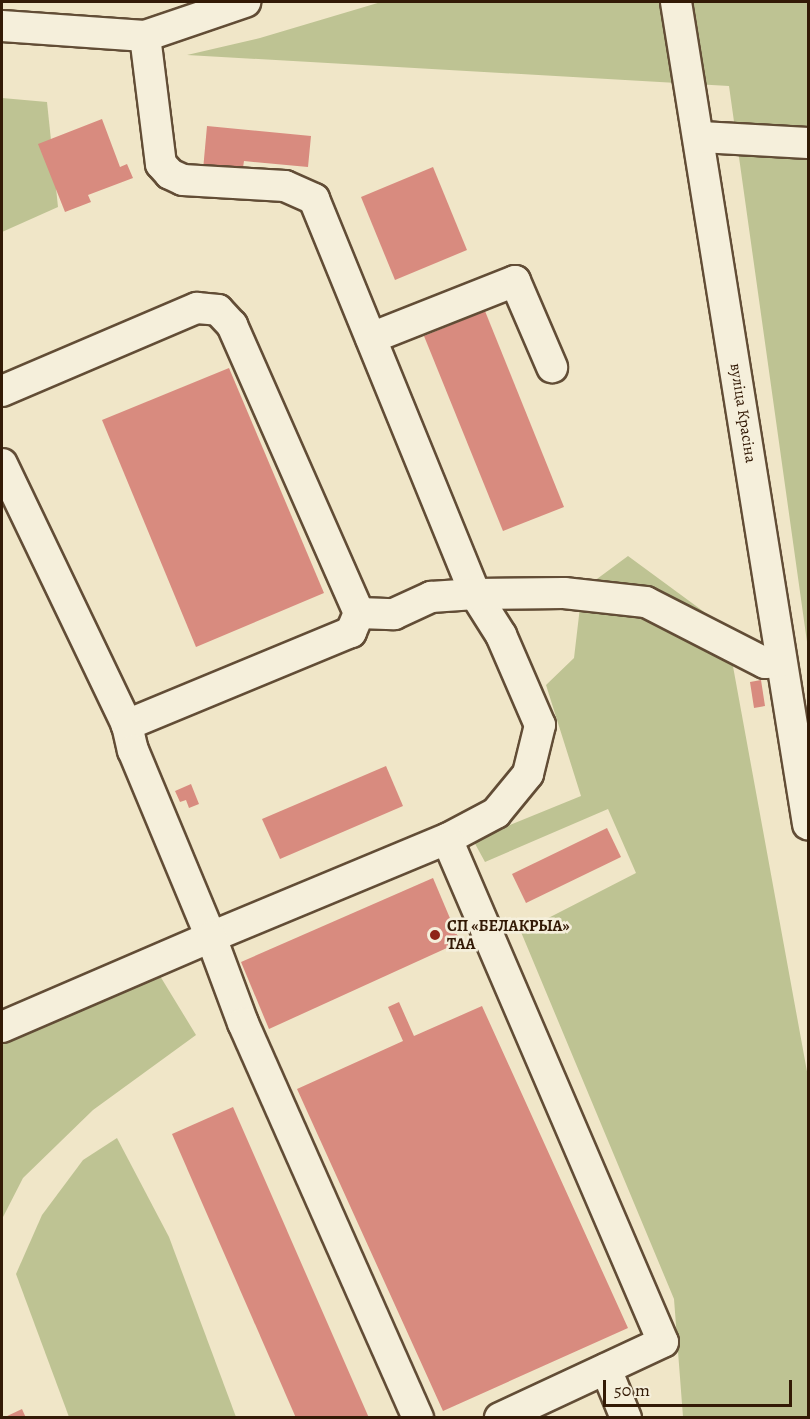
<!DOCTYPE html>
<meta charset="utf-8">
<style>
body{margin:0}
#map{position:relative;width:810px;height:1419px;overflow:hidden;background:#f0e6c8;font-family:Alegreya,serif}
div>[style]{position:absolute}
.green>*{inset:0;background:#bec393}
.building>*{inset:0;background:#d88b7f}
.roads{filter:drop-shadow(2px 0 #624d36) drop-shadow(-2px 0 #624d36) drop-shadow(0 2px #624d36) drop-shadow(0 -2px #624d36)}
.minor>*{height:30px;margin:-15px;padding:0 15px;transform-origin:15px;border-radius:15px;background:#f5efdb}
.dots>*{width:16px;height:16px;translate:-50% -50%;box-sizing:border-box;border:3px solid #f5efdb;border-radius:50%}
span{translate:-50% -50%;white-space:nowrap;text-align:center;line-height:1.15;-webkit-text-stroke:5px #f5efdb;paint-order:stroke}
.street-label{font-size:16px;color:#331a06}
.poi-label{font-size:16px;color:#331a06;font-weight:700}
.left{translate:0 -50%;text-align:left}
.frame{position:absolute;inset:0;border:3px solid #331a06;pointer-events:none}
.scale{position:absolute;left:603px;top:1380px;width:189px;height:27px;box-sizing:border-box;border:3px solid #331a06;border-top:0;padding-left:8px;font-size:18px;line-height:21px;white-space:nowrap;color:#331a06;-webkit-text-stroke:4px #f5efdb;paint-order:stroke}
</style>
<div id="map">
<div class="green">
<i style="clip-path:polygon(381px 2px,808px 2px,808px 649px,729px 86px,187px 55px,260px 38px)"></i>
<i style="clip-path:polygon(2px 98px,47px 102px,58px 207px,2px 232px)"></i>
<i style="clip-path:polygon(628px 556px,726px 628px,808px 1077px,808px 1417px,683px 1417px,674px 1299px,521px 932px,636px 873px,608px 809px,485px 862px,473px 840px,581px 796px,546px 685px,574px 658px,582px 590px)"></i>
<i style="clip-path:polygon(157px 971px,196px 1035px,93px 1110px,23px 1178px,2px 1219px,2px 1042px)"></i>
<i style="clip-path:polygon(117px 1138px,169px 1237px,236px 1417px,69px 1417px,16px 1274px,42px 1215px,83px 1160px)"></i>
</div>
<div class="building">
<i style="clip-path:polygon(102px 119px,120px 167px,127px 164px,133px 178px,88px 195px,91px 202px,65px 212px,38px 144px)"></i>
<i style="clip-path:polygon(207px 126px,311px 136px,308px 167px,244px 161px,242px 174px,203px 170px)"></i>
<i style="clip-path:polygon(433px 167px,467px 250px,395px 280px,361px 197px)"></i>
<i style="clip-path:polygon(485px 311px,564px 507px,503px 531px,424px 336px)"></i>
<i style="clip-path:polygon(229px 368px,324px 593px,196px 647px,102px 420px)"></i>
<i style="clip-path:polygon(761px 680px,765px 706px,754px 708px,750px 682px)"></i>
<i style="clip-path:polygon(386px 766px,403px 806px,280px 859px,262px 819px)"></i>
<i style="clip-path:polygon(191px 784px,199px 804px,189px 808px,186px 800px,180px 802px,175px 791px)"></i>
<i style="clip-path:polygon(607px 828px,621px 857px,526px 903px,512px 874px)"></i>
<i style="clip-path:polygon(433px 878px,460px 942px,269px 1029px,241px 962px)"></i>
<i style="clip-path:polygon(399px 1002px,414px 1036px,482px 1006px,628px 1328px,443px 1411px,297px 1089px,403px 1041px,388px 1007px)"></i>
<i style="clip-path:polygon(233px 1107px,369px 1418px,296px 1418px,172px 1134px)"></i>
<i style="clip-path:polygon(22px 1409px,26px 1418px,3px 1418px)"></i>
</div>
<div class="roads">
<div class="minor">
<i style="left:676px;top:2px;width:833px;rotate:80.88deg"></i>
<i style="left:2px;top:26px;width:143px;rotate:4deg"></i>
<i style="left:145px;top:36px;width:106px;rotate:-18.8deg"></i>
<i style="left:145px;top:36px;width:129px;rotate:82.9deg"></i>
<i style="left:161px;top:164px;width:13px;rotate:48deg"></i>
<i style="left:170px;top:174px;width:14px;rotate:25deg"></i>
<i style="left:183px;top:180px;width:102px;rotate:3.4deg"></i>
<i style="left:285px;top:186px;width:32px;rotate:24deg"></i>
<i style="left:314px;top:199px;width:427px;rotate:67.8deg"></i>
<i style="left:475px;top:594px;width:49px;rotate:57.6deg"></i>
<i style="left:501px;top:635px;width:98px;rotate:66.6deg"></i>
<i style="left:540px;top:725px;width:50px;rotate:103.8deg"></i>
<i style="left:528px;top:774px;width:50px;rotate:129.4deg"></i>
<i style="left:496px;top:813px;width:55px;rotate:152deg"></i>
<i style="left:701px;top:137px;width:107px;rotate:3.2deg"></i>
<i style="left:371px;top:338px;width:155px;rotate:-21.6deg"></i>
<i style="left:515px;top:281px;width:94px;rotate:66.7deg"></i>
<i style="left:2px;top:391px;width:212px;rotate:-23.1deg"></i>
<i style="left:197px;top:308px;width:21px;rotate:5deg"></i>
<i style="left:218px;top:310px;width:21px;rotate:47deg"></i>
<i style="left:232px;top:325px;width:315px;rotate:66.2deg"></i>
<i style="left:359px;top:613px;width:21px;rotate:113deg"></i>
<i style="left:351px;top:632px;width:243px;rotate:157.5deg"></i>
<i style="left:2px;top:464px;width:289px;rotate:64.4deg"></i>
<i style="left:127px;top:725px;width:26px;rotate:77deg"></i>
<i style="left:133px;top:750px;width:203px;rotate:67.4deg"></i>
<i style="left:211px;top:937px;width:256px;rotate:-22.6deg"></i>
<i style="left:447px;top:839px;width:547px;rotate:66.76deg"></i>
<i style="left:663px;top:1342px;width:180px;rotate:155deg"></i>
<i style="left:359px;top:613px;width:35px;rotate:2deg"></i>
<i style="left:394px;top:614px;width:41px;rotate:-24.7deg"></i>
<i style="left:431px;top:597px;width:44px;rotate:-3.9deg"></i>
<i style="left:475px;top:594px;width:89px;rotate:-0.6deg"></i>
<i style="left:564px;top:593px;width:82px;rotate:6.3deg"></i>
<i style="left:646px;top:602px;width:134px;rotate:27.1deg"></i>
<i style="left:765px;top:663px;width:16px;rotate:-7deg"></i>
<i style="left:2px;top:1027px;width:228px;rotate:-23.3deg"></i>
<i style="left:211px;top:937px;width:92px;rotate:69.6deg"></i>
<i style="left:243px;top:1023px;width:432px;rotate:66.1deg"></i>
<i style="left:606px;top:1369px;width:53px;rotate:67.8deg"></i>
</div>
</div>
<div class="dots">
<i style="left:435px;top:935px;background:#8f2418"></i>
</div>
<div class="street-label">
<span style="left:743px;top:413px;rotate:81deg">вуліца Красіна</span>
</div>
<div class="poi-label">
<span class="left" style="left:447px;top:935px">СП «БЕЛАКРЫА»<br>ТАА</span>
</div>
<div class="frame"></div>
<div class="scale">50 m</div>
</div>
